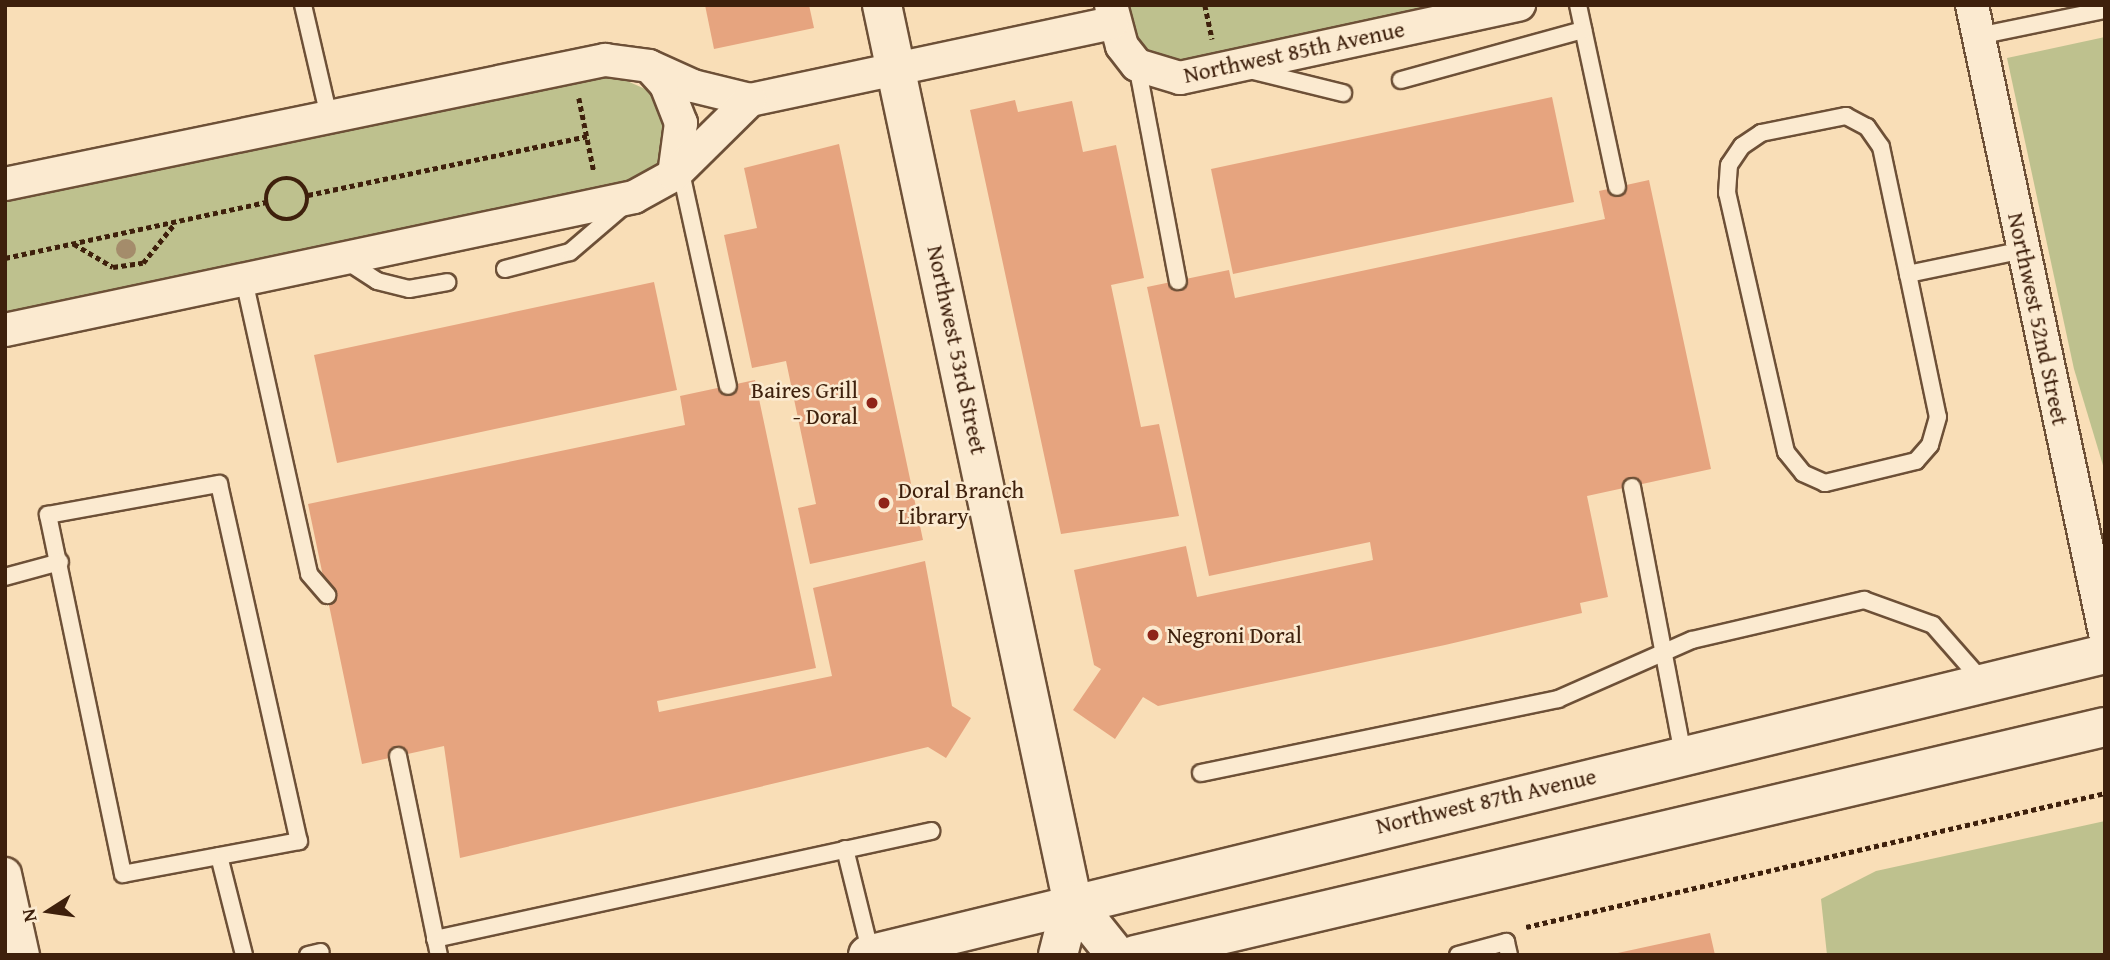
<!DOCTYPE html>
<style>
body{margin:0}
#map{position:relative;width:2110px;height:960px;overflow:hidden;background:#f9deb7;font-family:"Gentium Book Plus",serif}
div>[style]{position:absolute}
.green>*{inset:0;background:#bec18e}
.building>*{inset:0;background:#e6a47f}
.path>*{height:4.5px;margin-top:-2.25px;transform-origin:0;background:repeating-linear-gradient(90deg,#3e200c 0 5px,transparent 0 8.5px)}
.path>.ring{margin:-2.25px;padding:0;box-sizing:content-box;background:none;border:4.5px solid #3e200c;border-radius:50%}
.roads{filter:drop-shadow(2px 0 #6d5037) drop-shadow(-2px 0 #6d5037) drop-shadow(0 2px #6d5037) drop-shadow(0 -2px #6d5037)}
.service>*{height:16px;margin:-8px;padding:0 8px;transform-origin:8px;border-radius:8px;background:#fbead0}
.minor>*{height:32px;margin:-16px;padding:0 16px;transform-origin:16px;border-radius:16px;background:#fbead0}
.tertiary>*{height:38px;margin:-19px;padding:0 19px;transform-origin:19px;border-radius:19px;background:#fbead0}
.secondary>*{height:38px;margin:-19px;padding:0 19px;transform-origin:19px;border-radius:19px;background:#fbead0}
.trees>*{width:20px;height:20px;margin:-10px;border-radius:50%;background:#a48c6b}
.dots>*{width:19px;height:19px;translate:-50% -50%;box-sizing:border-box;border:4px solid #fbead0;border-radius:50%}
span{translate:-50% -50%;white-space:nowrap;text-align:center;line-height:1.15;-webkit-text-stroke:5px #fbead0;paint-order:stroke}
.street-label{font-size:23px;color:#3e200c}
.poi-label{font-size:23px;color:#3e200c}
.right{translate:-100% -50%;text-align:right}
.left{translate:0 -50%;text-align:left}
.frame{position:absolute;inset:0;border:7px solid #3e200c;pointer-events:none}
.north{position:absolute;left:14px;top:876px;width:70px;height:70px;-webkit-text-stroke:5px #fbead0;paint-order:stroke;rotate:258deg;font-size:19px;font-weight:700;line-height:28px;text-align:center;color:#3e200c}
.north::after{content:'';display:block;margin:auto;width:24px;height:32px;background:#3e200c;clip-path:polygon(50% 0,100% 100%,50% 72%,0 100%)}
</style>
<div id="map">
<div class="green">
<i style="clip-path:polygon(1125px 5px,1473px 5px,1181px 68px,1153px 61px,1132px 36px)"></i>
<i style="clip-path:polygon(2105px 37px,2105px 472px,2074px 369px,2007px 58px)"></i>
<i style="clip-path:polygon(609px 73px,652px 92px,668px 129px,659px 164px,646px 180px,5px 320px,5px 202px)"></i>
<i style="clip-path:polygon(2105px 821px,2105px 955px,1827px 955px,1821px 899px,1876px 871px)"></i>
</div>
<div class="building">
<i style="clip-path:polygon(705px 5px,809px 5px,814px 28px,714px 49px)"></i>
<i style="clip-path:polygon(1552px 97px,1574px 202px,1233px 274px,1211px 169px)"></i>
<i style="clip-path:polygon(1015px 100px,1018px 112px,1072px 101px,1083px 152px,1116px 145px,1144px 278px,1111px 285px,1141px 427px,1159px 424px,1179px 516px,1061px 534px,970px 110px)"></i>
<i style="clip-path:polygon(839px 144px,923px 540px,810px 564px,798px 508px,816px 504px,786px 361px,752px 368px,724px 235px,757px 228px,744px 168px)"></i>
<i style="clip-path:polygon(1649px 180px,1711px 469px,1587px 496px,1608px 597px,1580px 603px,1582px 613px,1445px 645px,1158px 706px,1143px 697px,1115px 739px,1073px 710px,1101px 669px,1094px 665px,1074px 570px,1186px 546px,1197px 597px,1373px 560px,1370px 542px,1209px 576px,1147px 287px,1229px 270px,1235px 298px,1605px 219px,1599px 191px)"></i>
<i style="clip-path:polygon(654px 282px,677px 390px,337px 463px,314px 355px)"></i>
<i style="clip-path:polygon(755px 380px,816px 668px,657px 701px,659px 712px,832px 676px,813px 588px,925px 561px,952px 706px,971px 718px,946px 758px,928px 747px,460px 858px,444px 746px,362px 764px,308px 504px,685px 425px,680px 396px)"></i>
<i style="clip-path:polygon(1710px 933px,1715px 955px,1614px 955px,1613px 954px)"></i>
</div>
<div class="path">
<i style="left:1205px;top:5px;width:35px;rotate:78deg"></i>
<i style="left:579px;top:98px;width:76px;rotate:78.5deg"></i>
<i class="ring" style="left:266px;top:178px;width:37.5px;height:37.5px"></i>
<i style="left:308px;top:195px;width:285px;rotate:-11.9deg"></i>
<i style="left:74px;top:244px;width:45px;rotate:30.5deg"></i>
<i style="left:113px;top:267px;width:30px;rotate:-8deg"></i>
<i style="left:143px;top:263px;width:51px;rotate:-51.3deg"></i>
<i style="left:5px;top:258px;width:267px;rotate:-12.1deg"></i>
<i style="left:1526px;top:927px;width:594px;rotate:-13.03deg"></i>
</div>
<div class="roads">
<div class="service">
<i style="left:303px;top:5px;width:115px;rotate:76.9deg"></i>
<i style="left:1578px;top:5px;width:186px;rotate:77.9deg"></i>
<i style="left:1978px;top:36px;width:130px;rotate:-11.6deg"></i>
<i style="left:1137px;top:65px;width:220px;rotate:79.3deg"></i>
<i style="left:1245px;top:69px;width:101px;rotate:13.8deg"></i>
<i style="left:1401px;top:80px;width:189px;rotate:-15.4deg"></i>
<i style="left:680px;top:168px;width:223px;rotate:77.6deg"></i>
<i style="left:345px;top:260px;width:38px;rotate:33deg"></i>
<i style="left:377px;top:281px;width:33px;rotate:14deg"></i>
<i style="left:409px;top:289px;width:39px;rotate:-10deg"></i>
<i style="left:505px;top:269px;width:67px;rotate:-14.7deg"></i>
<i style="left:570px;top:252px;width:74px;rotate:-40.6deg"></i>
<i style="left:1908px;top:274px;width:146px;rotate:78.2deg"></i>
<i style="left:1938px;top:417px;width:29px;rotate:106deg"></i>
<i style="left:1930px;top:445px;width:21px;rotate:131deg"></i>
<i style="left:1916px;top:461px;width:94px;rotate:166.4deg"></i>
<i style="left:1825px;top:483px;width:24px;rotate:-156deg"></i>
<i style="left:1803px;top:473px;width:27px;rotate:-129deg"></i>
<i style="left:1786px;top:452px;width:266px;rotate:-102.8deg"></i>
<i style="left:1727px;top:193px;width:28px;rotate:-86deg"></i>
<i style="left:1729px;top:165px;width:23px;rotate:-56deg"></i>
<i style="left:1742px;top:146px;width:23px;rotate:-34deg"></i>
<i style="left:1761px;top:133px;width:87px;rotate:-11.3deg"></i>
<i style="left:1846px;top:116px;width:24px;rotate:28deg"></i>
<i style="left:1867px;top:127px;width:24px;rotate:55deg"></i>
<i style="left:1881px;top:147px;width:130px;rotate:78deg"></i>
<i style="left:1908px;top:274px;width:118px;rotate:-11.7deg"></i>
<i style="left:244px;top:280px;width:301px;rotate:77.5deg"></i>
<i style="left:309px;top:574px;width:28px;rotate:49deg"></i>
<i style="left:219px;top:484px;width:366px;rotate:77.4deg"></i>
<i style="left:299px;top:841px;width:179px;rotate:169.4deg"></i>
<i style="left:123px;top:874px;width:367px;rotate:-101.8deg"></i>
<i style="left:48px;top:515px;width:174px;rotate:-10.3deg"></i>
<i style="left:1632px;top:487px;width:272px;rotate:79.2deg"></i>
<i style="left:5px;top:577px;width:57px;rotate:-15.3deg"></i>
<i style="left:398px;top:756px;width:203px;rotate:78.4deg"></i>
<i style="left:1201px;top:773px;width:365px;rotate:-11.7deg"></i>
<i style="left:1558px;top:699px;width:146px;rotate:-23.8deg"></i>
<i style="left:1692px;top:640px;width:177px;rotate:-13.1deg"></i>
<i style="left:1864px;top:600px;width:73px;rotate:19.9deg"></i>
<i style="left:1933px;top:625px;width:77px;rotate:48.7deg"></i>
<i style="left:845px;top:849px;width:108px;rotate:76.1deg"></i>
<i style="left:219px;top:856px;width:102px;rotate:75.8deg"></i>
<i style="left:435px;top:939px;width:508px;rotate:-12.28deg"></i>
<i style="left:308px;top:955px;width:13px;rotate:-13deg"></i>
<i style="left:1458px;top:955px;width:50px;rotate:-15.2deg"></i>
<i style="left:1506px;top:942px;width:13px;rotate:77deg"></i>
</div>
<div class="minor">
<i style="left:1111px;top:5px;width:42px;rotate:75deg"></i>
<i style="left:1122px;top:46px;width:24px;rotate:52deg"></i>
<i style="left:1137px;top:65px;width:45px;rotate:16.8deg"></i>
<i style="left:1180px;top:78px;width:347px;rotate:-12.2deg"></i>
<i style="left:1972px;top:5px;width:642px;rotate:78.04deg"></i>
<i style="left:650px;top:67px;width:24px;rotate:48deg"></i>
<i style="left:666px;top:85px;width:41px;rotate:68.5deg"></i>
<i style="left:681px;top:123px;width:52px;rotate:97.7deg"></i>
<i style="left:5px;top:184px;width:613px;rotate:-11.68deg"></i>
<i style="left:605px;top:60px;width:44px;rotate:7.8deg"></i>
<i style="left:649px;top:66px;width:48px;rotate:24.4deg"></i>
<i style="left:693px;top:86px;width:59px;rotate:13.8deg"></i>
<i style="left:750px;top:100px;width:370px;rotate:-12deg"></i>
<i style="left:5px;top:330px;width:643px;rotate:-11.94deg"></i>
<i style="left:634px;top:197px;width:46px;rotate:-28.8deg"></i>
<i style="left:674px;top:175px;width:107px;rotate:-44.6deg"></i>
<i style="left:5px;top:874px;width:83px;rotate:77.5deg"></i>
</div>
<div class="tertiary">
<i style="left:882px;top:5px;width:915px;rotate:78.01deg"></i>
<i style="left:1072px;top:900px;width:57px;rotate:104.3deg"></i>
<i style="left:1072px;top:900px;width:70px;rotate:51.3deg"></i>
</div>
<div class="secondary">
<i style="left:868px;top:955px;width:1273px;rotate:-13.68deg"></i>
<i style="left:1135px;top:955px;width:996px;rotate:-13.23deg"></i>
</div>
</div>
<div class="trees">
<i style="left:126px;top:249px"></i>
</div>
<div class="dots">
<i style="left:872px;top:403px;background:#8f2418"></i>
<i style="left:884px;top:503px;background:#8f2418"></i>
<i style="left:1153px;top:635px;background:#8f2418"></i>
</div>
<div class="street-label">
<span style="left:1294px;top:52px;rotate:-12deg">Northwest 85th Avenue</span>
<span style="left:2038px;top:319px;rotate:78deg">Northwest 52nd Street</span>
<span style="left:957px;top:350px;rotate:78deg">Northwest 53rd Street</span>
<span style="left:1486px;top:801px;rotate:-13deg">Northwest 87th Avenue</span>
</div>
<div class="poi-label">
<span class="right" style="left:858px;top:403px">Baires Grill<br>- Doral</span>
<span class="left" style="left:898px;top:503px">Doral Branch<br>Library</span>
<span class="left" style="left:1167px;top:635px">Negroni Doral</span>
</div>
<div class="frame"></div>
<div class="north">N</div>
</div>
